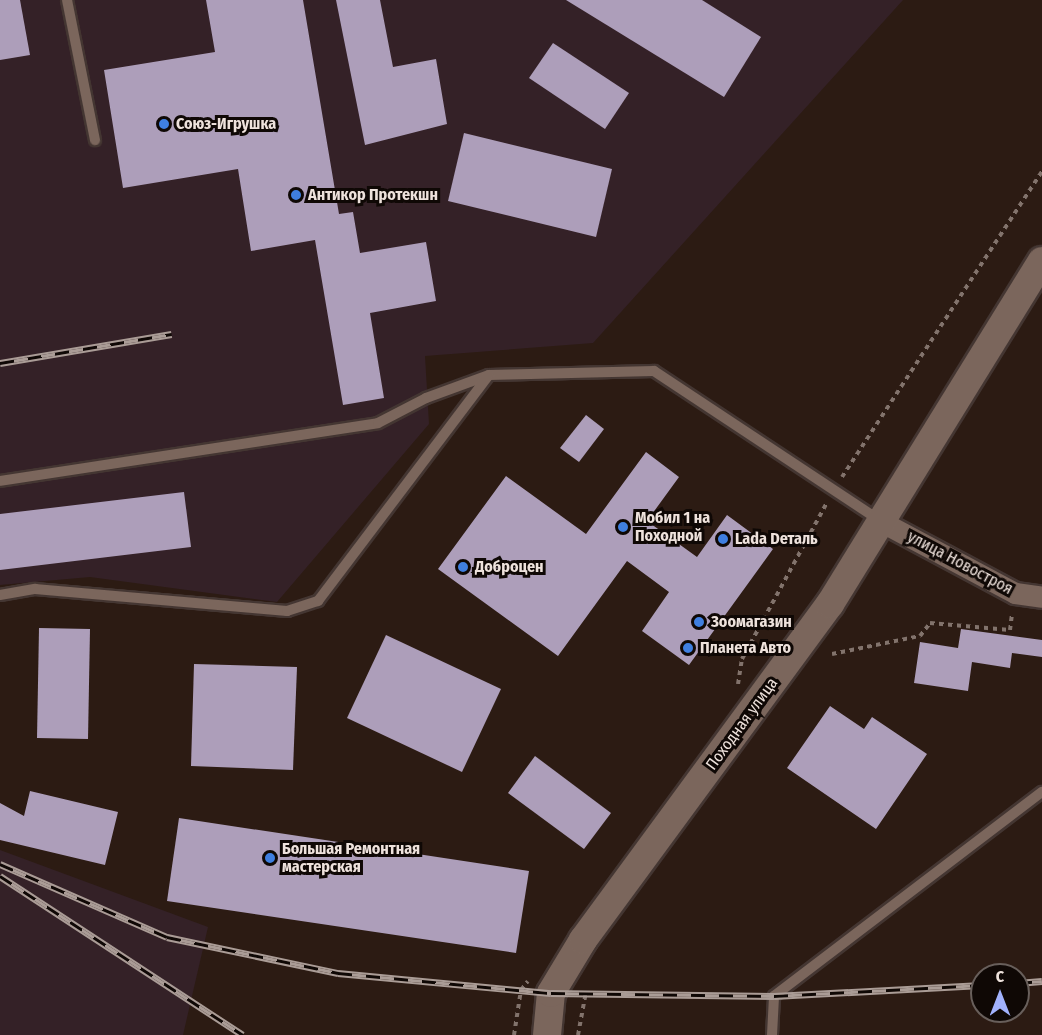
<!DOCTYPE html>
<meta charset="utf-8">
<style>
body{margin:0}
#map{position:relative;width:1042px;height:1035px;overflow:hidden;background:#2c1b13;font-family:"Fira Sans Condensed",sans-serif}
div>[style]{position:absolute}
.industrial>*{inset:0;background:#342127}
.building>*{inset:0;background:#ad9eba}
.path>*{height:4px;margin-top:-2px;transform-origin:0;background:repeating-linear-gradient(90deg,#82736c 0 4.5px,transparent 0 9px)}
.roads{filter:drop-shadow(2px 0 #443632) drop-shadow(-2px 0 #443632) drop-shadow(0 2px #443632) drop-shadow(0 -2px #443632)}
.service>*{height:10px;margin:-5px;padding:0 5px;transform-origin:5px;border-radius:5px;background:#7b665c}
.minor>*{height:21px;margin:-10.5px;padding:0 10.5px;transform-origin:10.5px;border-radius:10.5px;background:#7b665c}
.secondary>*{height:28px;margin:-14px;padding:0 14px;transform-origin:14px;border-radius:14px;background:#7b665c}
.rail>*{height:7px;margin-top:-3.5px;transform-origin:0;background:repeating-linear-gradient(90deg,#0f0805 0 14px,#aa9c96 0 28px);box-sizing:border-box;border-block:2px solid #aa9c96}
.dots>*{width:16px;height:16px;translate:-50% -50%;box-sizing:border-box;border:3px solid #0f0805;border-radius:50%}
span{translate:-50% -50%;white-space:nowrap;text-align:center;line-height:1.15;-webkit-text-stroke:6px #0f0805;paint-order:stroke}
.poi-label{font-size:16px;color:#eee2dc;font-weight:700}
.left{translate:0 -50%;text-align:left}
.street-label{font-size:16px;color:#eee2dc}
.north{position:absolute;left:970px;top:963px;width:60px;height:60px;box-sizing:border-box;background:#0f0805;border:2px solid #685f5b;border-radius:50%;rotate:0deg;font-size:16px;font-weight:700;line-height:24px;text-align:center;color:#eee2dc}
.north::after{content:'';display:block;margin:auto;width:21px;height:27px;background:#a2b2fd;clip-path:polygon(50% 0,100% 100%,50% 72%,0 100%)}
</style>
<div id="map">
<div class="industrial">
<i style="clip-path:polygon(0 0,903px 0,593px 343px,425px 356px,429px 424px,277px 602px,90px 577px,0 585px)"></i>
<i style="clip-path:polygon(0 850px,208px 927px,183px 1035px,0 1035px)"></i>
</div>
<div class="building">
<i style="clip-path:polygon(0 0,20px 0,30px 55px,0 60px)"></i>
<i style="clip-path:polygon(206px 0,303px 0,339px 214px,353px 212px,360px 253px,426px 242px,436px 301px,370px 313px,384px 398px,343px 405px,315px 240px,251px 251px,238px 169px,123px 188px,104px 70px,215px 52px)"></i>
<i style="clip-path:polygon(336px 0,380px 0,393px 67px,436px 59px,447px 124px,365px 145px)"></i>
<i style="clip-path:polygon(566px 0,702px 0,761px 37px,724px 97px)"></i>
<i style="clip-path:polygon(553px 43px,629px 93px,605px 129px,529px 78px)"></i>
<i style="clip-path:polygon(464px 133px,612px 169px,596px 237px,448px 201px)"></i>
<i style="clip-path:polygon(586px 415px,604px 429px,579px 462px,560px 448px)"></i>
<i style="clip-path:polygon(646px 452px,679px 477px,647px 521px,697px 557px,727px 515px,773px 549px,689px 665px,642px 631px,669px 592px,627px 561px,558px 656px,438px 569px,506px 476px,586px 534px)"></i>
<i style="clip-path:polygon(184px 492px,191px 547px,0 570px,0 514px)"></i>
<i style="clip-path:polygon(39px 628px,90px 629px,88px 739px,37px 738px)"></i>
<i style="clip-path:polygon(961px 629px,1042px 640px,1042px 657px,1012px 653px,1010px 668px,972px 662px,968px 691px,914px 683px,920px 642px,958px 648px)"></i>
<i style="clip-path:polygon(386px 635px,501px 689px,462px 772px,347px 718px)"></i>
<i style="clip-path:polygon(194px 664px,297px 667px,293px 770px,191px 766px)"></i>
<i style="clip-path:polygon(830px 706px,864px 729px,872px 717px,927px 754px,876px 829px,787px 768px)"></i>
<i style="clip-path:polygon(535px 756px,611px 813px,584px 849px,508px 793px)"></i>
<i style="clip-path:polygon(30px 791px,118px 812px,105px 865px,0 840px,0 803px,24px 816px)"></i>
<i style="clip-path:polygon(179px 818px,529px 871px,516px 953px,167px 901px)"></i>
</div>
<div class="path">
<i style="left:842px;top:477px;width:366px;rotate:-56.8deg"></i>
<i style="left:832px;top:654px;width:90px;rotate:-11.6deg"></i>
<i style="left:920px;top:636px;width:16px;rotate:-52deg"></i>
<i style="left:930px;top:623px;width:80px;rotate:5deg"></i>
<i style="left:1010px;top:630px;width:17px;rotate:-83deg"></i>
<i style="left:738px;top:684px;width:25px;rotate:-81deg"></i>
<i style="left:742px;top:659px;width:176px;rotate:-61.5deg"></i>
<i style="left:514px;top:1035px;width:46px;rotate:-81.2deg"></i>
<i style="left:521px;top:990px;width:11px;rotate:-52deg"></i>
<i style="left:578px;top:1035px;width:44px;rotate:-79.5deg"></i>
</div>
<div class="roads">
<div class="service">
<i style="left:67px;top:0;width:143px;rotate:78.7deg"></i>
<i style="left:0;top:481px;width:382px;rotate:-8.7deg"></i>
<i style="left:378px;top:423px;width:54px;rotate:-27.5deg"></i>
<i style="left:426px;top:398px;width:67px;rotate:-20.1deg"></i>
<i style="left:489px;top:375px;width:165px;rotate:-1.4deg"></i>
<i style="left:654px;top:371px;width:270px;rotate:33.5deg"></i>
<i style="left:0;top:595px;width:36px;rotate:-10deg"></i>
<i style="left:35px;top:589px;width:253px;rotate:5deg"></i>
<i style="left:287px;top:611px;width:33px;rotate:-18deg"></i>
<i style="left:318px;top:601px;width:283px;rotate:-52.9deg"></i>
<i style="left:772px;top:1035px;width:39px;rotate:-87deg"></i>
<i style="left:774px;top:996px;width:337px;rotate:-37.3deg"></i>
</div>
<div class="minor">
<i style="left:880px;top:521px;width:153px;rotate:28.1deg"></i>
<i style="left:1015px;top:593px;width:27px;rotate:8deg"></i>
</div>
<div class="secondary">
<i style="left:547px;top:1035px;width:42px;rotate:-84.6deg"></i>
<i style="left:551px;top:993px;width:62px;rotate:-58.9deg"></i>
<i style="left:583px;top:940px;width:417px;rotate:-53.7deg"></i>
<i style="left:830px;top:604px;width:403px;rotate:-58.3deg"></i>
</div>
</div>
<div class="rail">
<i style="left:0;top:363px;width:174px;rotate:-9.6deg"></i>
<i style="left:0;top:864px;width:182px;rotate:23.6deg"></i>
<i style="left:167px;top:937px;width:175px;rotate:11.9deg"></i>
<i style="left:338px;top:973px;width:214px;rotate:5.4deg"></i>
<i style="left:551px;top:993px;width:223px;rotate:0.8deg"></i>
<i style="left:774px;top:996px;width:208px;rotate:-3deg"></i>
<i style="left:0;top:876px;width:290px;rotate:33.2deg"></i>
<i style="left:1018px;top:983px;width:24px;rotate:-5deg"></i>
</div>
<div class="dots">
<i style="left:164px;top:124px;background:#3f7fe0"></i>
<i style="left:296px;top:195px;background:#3f7fe0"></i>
<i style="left:623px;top:527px;background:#3f7fe0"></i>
<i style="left:723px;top:539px;background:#3f7fe0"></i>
<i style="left:463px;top:567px;background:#3f7fe0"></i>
<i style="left:699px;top:622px;background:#3f7fe0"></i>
<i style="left:688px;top:648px;background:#3f7fe0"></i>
<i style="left:270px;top:858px;background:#3f7fe0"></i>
</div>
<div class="poi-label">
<span class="left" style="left:176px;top:124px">Союз-Игрушка</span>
<span class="left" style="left:308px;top:195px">Антикор Протекшн</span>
<span class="left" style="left:635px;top:527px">Мобил 1 на<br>Походной</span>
<span class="left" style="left:735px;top:539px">Lada Dеталь</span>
<span class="left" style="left:475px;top:567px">Доброцен</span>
<span class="left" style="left:711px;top:622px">Зоомагазин</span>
<span class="left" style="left:700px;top:648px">Планета Авто</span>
<span class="left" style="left:282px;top:858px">Большая Ремонтная<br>мастерская</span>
</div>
<div class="street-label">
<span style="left:960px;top:563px;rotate:28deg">улица Новостроя</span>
<span style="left:742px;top:724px;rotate:-54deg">Походная улица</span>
</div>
<div class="north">С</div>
</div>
